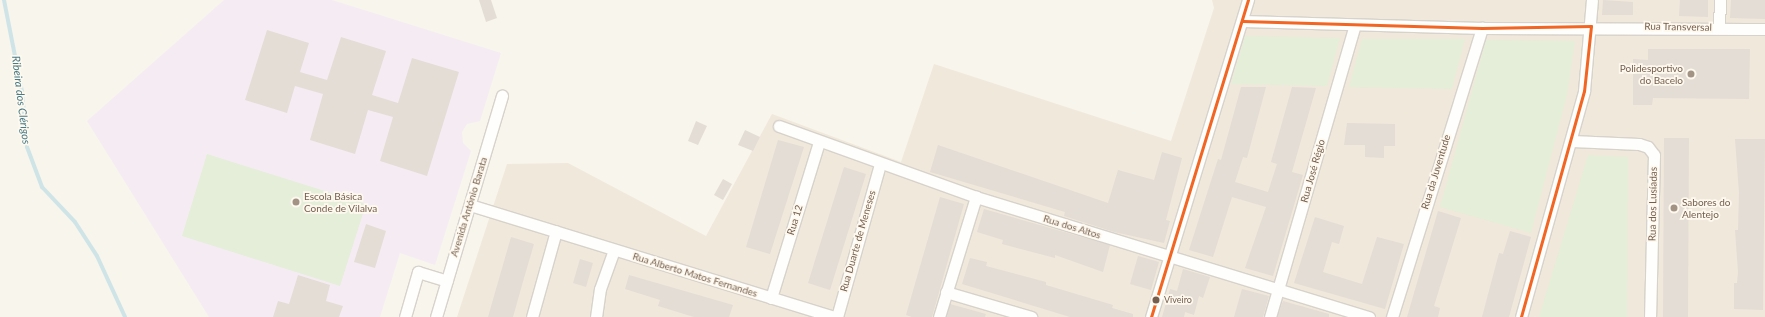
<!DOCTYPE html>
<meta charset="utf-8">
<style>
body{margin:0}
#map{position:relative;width:1765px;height:317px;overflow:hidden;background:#f8f5ed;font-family:Lato,sans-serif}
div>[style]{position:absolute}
.residential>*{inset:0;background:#f0e8db}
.education>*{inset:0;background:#f5ecf3}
.green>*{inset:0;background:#e4eed8}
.stream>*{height:4px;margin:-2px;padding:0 2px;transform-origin:2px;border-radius:2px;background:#cfe4e7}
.building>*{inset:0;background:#e4ddd5}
.roads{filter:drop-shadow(1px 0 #d7d2cb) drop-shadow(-1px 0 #d7d2cb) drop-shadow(0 1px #d7d2cb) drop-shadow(0 -1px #d7d2cb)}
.street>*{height:11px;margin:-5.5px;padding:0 5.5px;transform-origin:5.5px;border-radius:5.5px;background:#fefefc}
.bus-1>*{height:3px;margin:-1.5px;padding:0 1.5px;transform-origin:1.5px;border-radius:1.5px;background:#f26522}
.dots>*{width:11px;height:11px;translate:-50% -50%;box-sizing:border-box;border:2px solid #fef9ef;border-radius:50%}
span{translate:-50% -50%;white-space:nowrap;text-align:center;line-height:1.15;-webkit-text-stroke:3.5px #fef9ef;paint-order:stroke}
.bus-label{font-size:9px;color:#755e4d}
.left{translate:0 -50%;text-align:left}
.street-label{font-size:10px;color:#755e4d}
.poi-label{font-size:10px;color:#755e4d}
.right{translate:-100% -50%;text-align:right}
.water-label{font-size:11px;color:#477987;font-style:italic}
</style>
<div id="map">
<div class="residential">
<i style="clip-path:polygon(1212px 0,1765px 0,1765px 317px,457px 317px,507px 164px,568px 163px,706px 236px,772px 114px,901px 162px,934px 64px,1171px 141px,1214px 8px)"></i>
</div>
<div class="education">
<i style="clip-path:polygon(224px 0,332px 0,501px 53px,480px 121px,467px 124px,462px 132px,463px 143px,471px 151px,435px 265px,400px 253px,380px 317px,209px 317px,87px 121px)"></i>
</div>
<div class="green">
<i style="clip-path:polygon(1245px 36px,1340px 38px,1327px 86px,1231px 84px)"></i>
<i style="clip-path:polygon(1362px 39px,1465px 39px,1452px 89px,1349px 87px)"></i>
<i style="clip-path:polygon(1486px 40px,1575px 41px,1567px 95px,1531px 233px,1440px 207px)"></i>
<i style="clip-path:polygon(207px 154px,366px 204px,340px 286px,182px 236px)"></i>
<i style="clip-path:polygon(1588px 155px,1628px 157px,1627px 317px,1539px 317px)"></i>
</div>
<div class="stream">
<i style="left:4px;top:0;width:94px;rotate:78.9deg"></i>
<i style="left:22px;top:92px;width:55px;rotate:84.8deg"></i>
<i style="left:27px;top:147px;width:43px;rotate:69.4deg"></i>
<i style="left:42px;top:187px;width:48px;rotate:46.7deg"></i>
<i style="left:75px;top:222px;width:40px;rotate:57.1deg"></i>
<i style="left:97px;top:256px;width:67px;rotate:65.3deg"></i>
</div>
<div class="building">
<i style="clip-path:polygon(479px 0,491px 0,497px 18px,486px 22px)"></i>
<i style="clip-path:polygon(1603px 0,1633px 2px,1633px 15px,1602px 15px)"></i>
<i style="clip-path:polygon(1680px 0,1708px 0,1708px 17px,1679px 16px)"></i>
<i style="clip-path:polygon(1731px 0,1765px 0,1765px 19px,1730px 18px)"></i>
<i style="clip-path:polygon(267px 30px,309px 43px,300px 72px,327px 80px,341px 37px,386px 51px,372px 95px,398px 103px,412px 58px,459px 72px,427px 176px,380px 161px,393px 117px,368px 110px,355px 154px,310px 140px,323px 94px,295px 86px,287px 113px,245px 100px)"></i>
<i style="clip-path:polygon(1648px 49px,1750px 49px,1749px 99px,1653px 98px,1652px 105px,1633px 105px,1633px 59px,1648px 60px)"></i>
<i style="clip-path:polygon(1241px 87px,1266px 87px,1247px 158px,1243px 157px,1235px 182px,1268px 192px,1277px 164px,1271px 162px,1292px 87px,1316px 88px,1292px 172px,1303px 175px,1273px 276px,1245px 268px,1266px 207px,1232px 197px,1213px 257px,1189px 250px,1218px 159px,1221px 160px)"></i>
<i style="clip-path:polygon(696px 121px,707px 126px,698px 145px,688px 141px)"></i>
<i style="clip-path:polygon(1347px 123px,1395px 124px,1395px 146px,1384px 146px,1384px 158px,1365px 157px,1365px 145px,1344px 145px)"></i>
<i style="clip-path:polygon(745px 130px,760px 137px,753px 151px,738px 145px)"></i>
<i style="clip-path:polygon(1664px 138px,1689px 138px,1688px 317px,1663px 317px)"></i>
<i style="clip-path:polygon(1735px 139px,1765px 139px,1763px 310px,1734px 309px,1734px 283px,1737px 283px,1738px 272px,1735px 230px,1738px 230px,1739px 193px)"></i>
<i style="clip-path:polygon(778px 140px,804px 147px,770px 254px,746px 247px)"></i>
<i style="clip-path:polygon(938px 145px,1108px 203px,1118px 170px,1154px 180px,1162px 152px,1182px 158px,1166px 220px,1170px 221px,1164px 243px,1114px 232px,1064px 216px,1065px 212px,930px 172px)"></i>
<i style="clip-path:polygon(844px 167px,866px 174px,830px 290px,808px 283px)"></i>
<i style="clip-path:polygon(723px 179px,732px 184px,723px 200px,714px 195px)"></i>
<i style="clip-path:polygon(940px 197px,964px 204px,932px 317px,912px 317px,906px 315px)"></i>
<i style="clip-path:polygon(984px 209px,1110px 245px,1103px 272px,1055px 255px,1055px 258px,1002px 244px,1003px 240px,977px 232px)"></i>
<i style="clip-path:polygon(1438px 211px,1461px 218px,1434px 306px,1440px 308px,1438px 317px,1407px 317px)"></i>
<i style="clip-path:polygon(1315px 217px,1344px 226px,1339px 244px,1332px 242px,1323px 272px,1362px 284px,1377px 237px,1404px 244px,1385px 309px,1294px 283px)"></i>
<i style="clip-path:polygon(366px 224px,386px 231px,375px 268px,354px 262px)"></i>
<i style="clip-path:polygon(1510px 231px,1531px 237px,1509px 317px,1482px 317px,1499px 253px,1503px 254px)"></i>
<i style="clip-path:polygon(511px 237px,534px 244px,524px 278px,513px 317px,488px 317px)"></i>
<i style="clip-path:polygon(1138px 256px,1159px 262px,1151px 290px,1130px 284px)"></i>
<i style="clip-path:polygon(970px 258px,987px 262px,986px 266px,1046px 282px,1046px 285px,1113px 305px,1112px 308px,1133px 314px,1133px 317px,1070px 317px,962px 284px)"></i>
<i style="clip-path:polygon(580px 259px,593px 263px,586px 287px,573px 283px)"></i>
<i style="clip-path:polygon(1183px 269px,1210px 277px,1203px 298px,1199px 296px,1194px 315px,1185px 312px,1184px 317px,1162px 317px,1170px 289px,1177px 291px)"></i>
<i style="clip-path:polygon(298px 275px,330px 285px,326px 301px,343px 306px,339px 317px,273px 317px,278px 301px,289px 304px)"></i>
<i style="clip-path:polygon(629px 275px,733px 305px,729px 317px,694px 317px,658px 306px,660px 300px,625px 289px)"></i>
<i style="clip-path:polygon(1242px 289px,1269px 296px,1263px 317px,1234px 317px)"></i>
<i style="clip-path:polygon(1283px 301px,1329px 314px,1329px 317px,1277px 317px)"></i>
<i style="clip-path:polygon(950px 304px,986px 314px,985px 317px,946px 317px)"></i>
</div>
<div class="roads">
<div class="street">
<i style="left:1243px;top:21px;width:239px;rotate:1.7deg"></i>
<i style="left:1482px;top:28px;width:283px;rotate:0.2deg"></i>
<i style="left:1719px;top:28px;width:28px;rotate:-88deg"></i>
<i style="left:779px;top:126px;width:209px;rotate:19.8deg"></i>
<i style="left:976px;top:197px;width:411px;rotate:17deg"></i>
<i style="left:1572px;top:141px;width:67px;rotate:2.6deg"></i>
<i style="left:1639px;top:144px;width:9px;rotate:18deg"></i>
<i style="left:1648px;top:147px;width:10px;rotate:53deg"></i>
<i style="left:1654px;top:155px;width:162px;rotate:91.4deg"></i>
<i style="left:470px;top:205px;width:382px;rotate:17.1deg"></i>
<i style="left:946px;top:292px;width:89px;rotate:16.4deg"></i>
<i style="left:771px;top:298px;width:163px;rotate:-72.9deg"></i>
<i style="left:405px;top:317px;width:47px;rotate:-73.9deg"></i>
<i style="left:418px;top:272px;width:30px;rotate:17deg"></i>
<i style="left:436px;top:317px;width:231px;rotate:-73.4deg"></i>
<i style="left:532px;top:317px;width:89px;rotate:-74.4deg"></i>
<i style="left:596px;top:317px;width:28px;rotate:-82deg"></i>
<i style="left:600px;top:289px;width:41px;rotate:-70.3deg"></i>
<i style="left:837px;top:317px;width:159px;rotate:-74.3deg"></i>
<i style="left:939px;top:317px;width:126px;rotate:-72.9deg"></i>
<i style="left:1151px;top:317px;width:332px;rotate:-73deg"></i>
<i style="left:1270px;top:317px;width:304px;rotate:-73.8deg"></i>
<i style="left:1392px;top:317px;width:303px;rotate:-72.7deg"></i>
<i style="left:1521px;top:317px;width:235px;rotate:-74.4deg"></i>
<i style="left:1584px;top:91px;width:91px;rotate:-85deg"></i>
</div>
</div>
<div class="bus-1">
<i style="left:1243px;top:21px;width:239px;rotate:1.7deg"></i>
<i style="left:1482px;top:28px;width:109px;rotate:-1.1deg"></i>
<i style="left:1591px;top:26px;width:65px;rotate:96.1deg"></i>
<i style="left:1584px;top:91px;width:235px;rotate:105.6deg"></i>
<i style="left:1151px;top:317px;width:332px;rotate:-73deg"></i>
</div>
<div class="dots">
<i style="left:1691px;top:74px;background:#a39385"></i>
<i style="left:296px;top:202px;background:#a39385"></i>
<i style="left:1674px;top:208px;background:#a39385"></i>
<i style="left:1156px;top:300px;background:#755e4d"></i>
</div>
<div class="bus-label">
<span class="left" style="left:1164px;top:300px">Viveiro</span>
</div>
<div class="street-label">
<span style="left:1678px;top:27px;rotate:1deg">Rua Transversal</span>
<span style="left:1313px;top:171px;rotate:-74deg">Rua José Régio</span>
<span style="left:1436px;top:172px;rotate:-73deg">Rua da Juventude</span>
<span style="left:1653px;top:204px;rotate:-89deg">Rua dos Lusíadas</span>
<span style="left:469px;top:207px;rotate:-73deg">Avenida António Barata</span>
<span style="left:795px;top:220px;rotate:-73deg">Rua 12</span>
<span style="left:1072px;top:227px;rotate:17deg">Rua dos Altos</span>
<span style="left:858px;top:241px;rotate:-74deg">Rua Duarte de Meneses</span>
<span style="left:695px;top:275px;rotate:17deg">Rua Alberto Matos Fernandes</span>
</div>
<div class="poi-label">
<span class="right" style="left:1683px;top:74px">Polidesportivo<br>do Bacelo</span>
<span class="left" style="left:304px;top:202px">Escola Básica<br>Conde de Vilalva</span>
<span class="left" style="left:1682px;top:208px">Sabores do<br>Alentejo</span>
</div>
<div class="water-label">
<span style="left:21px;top:100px;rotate:83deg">Ribeira dos Clérigos</span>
</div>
</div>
